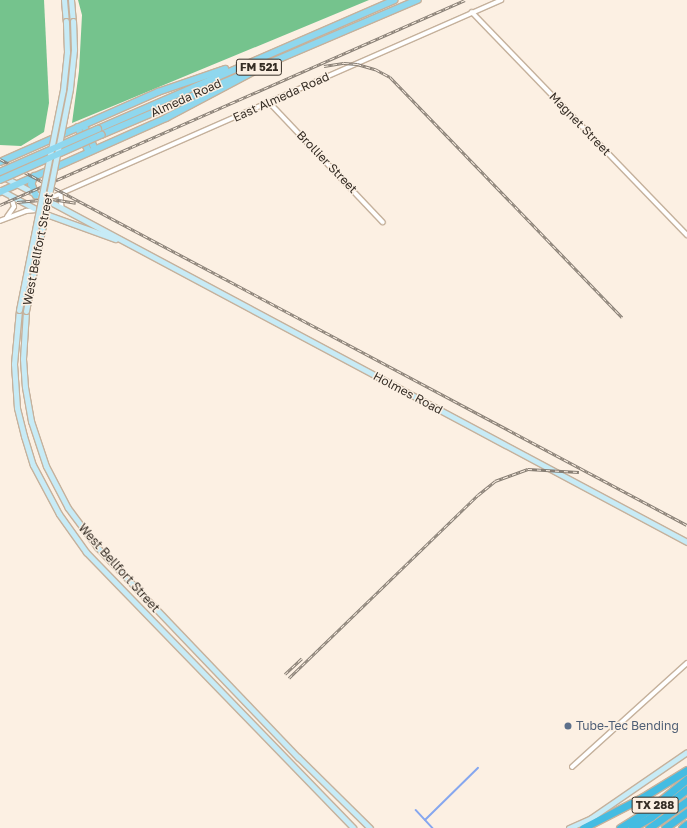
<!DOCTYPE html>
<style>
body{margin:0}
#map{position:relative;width:687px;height:828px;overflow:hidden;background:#fcf0e3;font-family:"Golos Text",sans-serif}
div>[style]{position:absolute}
.forest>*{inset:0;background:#75c38d}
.stream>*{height:1.5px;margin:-0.75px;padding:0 0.75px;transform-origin:0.75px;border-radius:0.75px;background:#86a7ef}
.roads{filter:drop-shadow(1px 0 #c5b19c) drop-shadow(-1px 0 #c5b19c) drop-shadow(0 1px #c5b19c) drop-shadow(0 -1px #c5b19c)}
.street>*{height:3.5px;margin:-1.75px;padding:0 1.75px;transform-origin:1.75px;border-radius:1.75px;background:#fff}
.secondary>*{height:5px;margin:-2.5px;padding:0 2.5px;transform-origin:2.5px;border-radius:2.5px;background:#c7ebf6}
.primary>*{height:5.5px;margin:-2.75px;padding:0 2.75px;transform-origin:2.75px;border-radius:2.75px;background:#8fd7ee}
.highway>*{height:7px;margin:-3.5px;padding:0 3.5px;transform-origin:3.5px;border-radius:3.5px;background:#44bce2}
.rail>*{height:3px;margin-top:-1.5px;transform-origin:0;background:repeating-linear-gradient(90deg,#fcf0e3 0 4.5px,#867d73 0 9px);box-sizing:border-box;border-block:1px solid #867d73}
.bridges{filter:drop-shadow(1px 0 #c5b19c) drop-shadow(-1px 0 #c5b19c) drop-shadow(0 1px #c5b19c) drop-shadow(0 -1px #c5b19c)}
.secondary-bridge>*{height:5px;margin:-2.5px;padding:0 2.5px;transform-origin:2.5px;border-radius:2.5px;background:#c7ebf6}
.primary-bridge>*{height:5.5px;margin:-2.75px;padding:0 2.75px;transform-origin:2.75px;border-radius:2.75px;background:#8fd7ee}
.dots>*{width:11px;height:11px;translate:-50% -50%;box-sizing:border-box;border:2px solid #fcf0e3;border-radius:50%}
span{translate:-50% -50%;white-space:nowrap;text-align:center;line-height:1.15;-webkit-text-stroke:3px #fcf0e3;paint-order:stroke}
.shield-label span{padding:1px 3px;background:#fcf0e3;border:1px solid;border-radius:3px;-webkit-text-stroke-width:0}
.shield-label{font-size:11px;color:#352d25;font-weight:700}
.street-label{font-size:12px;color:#352d25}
.service-label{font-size:12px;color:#4e5e75}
.left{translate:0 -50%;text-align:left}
</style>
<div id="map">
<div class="forest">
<i style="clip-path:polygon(0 0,44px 0,49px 103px,44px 132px,21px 146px,0 145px)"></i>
<i style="clip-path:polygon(78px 0,369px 0,72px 123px,79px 71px,82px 15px)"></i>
</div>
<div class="stream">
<i style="left:416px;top:810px;width:25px;rotate:47deg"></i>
<i style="left:425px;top:820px;width:74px;rotate:-44.5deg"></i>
</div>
<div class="roads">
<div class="street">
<i style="left:472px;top:12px;width:310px;rotate:46deg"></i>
<i style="left:270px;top:103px;width:164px;rotate:46.5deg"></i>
<i style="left:61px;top:194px;width:14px;rotate:86deg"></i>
<i style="left:46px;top:200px;width:497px;rotate:-23.7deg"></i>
<i style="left:7px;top:217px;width:12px;rotate:-55deg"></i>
<i style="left:14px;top:207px;width:10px;rotate:-107deg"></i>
<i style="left:0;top:221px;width:28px;rotate:-21deg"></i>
<i style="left:26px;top:211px;width:10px;rotate:-6deg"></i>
<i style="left:572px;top:767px;width:155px;rotate:-42.1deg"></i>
</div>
<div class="secondary">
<i style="left:64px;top:0;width:21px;rotate:85deg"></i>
<i style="left:71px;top:0;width:21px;rotate:85deg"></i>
<i style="left:0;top:175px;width:779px;rotate:28.11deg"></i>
<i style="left:0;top:190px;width:49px;rotate:28.1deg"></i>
<i style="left:43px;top:213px;width:77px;rotate:19.9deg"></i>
<i style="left:19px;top:310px;width:54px;rotate:95.3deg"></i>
<i style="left:14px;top:364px;width:44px;rotate:86.1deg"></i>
<i style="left:17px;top:408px;width:29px;rotate:76deg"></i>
<i style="left:24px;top:436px;width:30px;rotate:73deg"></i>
<i style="left:33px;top:465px;width:55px;rotate:62deg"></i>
<i style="left:59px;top:514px;width:47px;rotate:54.6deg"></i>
<i style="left:86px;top:552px;width:384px;rotate:45.9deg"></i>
<i style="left:26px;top:311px;width:48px;rotate:93.6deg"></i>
<i style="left:23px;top:359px;width:28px;rotate:86deg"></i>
<i style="left:25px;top:387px;width:35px;rotate:80deg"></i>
<i style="left:31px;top:421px;width:47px;rotate:71.6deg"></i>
<i style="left:46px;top:466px;width:47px;rotate:62.4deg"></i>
<i style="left:68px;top:508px;width:49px;rotate:53.4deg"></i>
<i style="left:97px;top:547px;width:291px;rotate:46.3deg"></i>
<i style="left:298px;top:757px;width:101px;rotate:44.6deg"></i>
<i style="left:569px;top:828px;width:24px;rotate:-24deg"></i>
<i style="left:591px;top:818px;width:116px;rotate:-34.5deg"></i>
</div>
<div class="primary">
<i style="left:84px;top:125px;width:26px;rotate:65deg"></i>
<i style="left:78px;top:127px;width:27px;rotate:66deg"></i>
<i style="left:98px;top:129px;width:323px;rotate:-23.5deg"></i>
<i style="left:101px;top:135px;width:344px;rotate:-23.1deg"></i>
<i style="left:0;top:162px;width:173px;rotate:-23.9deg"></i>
<i style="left:158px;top:92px;width:71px;rotate:-18.9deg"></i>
<i style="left:35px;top:176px;width:9px;rotate:111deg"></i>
<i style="left:32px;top:184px;width:12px;rotate:70deg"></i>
<i style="left:0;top:192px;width:182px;rotate:-24deg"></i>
<i style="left:166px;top:118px;width:98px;rotate:-27.9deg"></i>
</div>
<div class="highway">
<i style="left:583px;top:828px;width:68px;rotate:-27.3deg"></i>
<i style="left:643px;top:797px;width:52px;rotate:-31.5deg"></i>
<i style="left:620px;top:828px;width:34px;rotate:-32deg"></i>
<i style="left:649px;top:810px;width:49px;rotate:-39.2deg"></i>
<i style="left:632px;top:828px;width:22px;rotate:-30deg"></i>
<i style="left:651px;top:817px;width:46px;rotate:-37.9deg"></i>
<i style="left:649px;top:828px;width:47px;rotate:-35.4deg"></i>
<i style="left:665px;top:828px;width:27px;rotate:-36deg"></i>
<i style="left:682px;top:828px;width:6px;rotate:-39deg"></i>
</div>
</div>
<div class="rail">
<i style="left:324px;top:66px;width:20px;rotate:-9deg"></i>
<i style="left:344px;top:63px;width:13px;rotate:4deg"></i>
<i style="left:357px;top:64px;width:19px;rotate:16deg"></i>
<i style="left:375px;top:69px;width:17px;rotate:28deg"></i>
<i style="left:390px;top:77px;width:334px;rotate:46deg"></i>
<i style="left:0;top:159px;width:778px;rotate:28.05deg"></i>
<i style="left:17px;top:202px;width:35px;rotate:-5deg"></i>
<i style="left:52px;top:199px;width:24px;rotate:9deg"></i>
<i style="left:0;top:205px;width:508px;rotate:-23.79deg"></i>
<i style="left:285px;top:674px;width:23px;rotate:-43deg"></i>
<i style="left:289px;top:678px;width:263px;rotate:-44.1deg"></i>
<i style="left:478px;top:495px;width:22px;rotate:-39deg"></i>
<i style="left:495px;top:481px;width:35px;rotate:-20deg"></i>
<i style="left:528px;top:469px;width:51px;rotate:3.4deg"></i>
</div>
<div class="bridges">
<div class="secondary-bridge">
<i style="left:19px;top:310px;width:224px;rotate:-78.7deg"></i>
<i style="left:63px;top:90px;width:38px;rotate:-84deg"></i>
<i style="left:67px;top:52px;width:31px;rotate:-92deg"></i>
<i style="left:26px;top:311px;width:227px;rotate:-78.8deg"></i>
<i style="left:70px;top:88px;width:39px;rotate:-84deg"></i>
<i style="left:74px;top:49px;width:28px;rotate:-92deg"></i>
</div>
<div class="primary-bridge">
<i style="left:0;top:172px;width:107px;rotate:-23.7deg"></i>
<i style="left:0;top:180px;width:111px;rotate:-24deg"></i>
</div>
</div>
<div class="dots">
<i style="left:568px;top:726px;background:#5c6f8a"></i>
</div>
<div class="shield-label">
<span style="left:259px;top:67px">FM 521</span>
<span style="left:655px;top:805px">TX 288</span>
</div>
<div class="street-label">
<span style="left:281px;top:97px;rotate:-24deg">East Almeda Road</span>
<span style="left:186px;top:98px;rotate:-24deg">Almeda Road</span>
<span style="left:580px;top:124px;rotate:46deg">Magnet Street</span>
<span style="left:327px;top:162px;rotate:46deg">Brollier Street</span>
<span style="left:38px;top:249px;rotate:-79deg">West Bellfort Street</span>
<span style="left:408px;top:393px;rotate:28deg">Holmes Road</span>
<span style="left:119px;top:568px;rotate:48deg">West Bellfort Street</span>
</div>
<div class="service-label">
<span class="left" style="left:576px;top:726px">Tube-Tec Bending</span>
</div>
</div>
